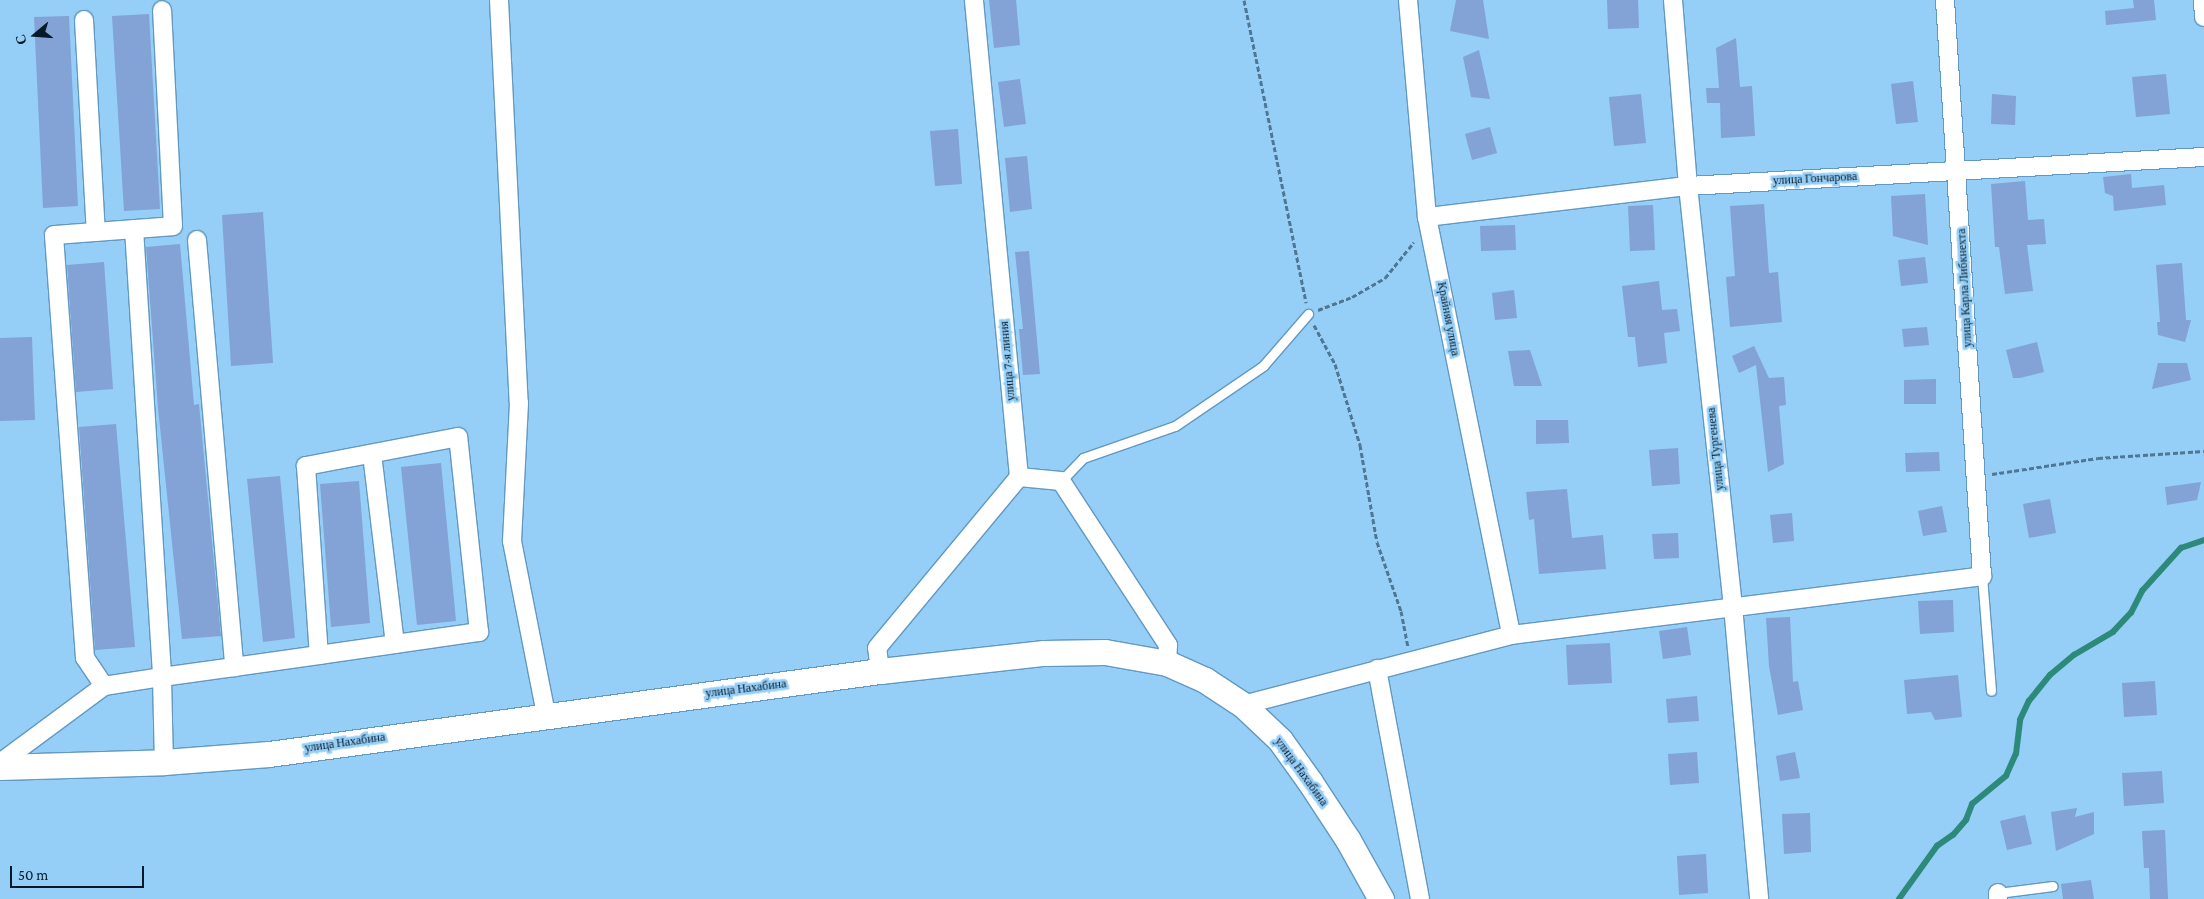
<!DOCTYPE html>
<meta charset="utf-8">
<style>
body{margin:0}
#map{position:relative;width:2204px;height:899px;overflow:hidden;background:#95cef7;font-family:"Crimson Pro",serif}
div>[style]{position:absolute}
.stream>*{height:5.5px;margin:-2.75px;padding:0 2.75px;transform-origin:2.75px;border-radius:2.75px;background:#2d8a7b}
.building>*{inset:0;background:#83a2d5}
.path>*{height:3px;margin-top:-1.5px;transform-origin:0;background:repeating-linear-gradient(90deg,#4f7794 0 5px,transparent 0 7.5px)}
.roads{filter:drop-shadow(1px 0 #6299c0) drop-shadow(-1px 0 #6299c0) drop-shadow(0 1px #6299c0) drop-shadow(0 -1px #6299c0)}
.lane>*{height:9px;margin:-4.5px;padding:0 4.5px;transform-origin:4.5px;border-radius:4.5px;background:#fff}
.street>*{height:18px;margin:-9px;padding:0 9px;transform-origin:9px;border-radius:9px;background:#fff}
.secondary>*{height:25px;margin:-12.5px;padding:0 12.5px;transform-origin:12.5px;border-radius:12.5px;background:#fff}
span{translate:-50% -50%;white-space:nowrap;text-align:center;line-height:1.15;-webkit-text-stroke:5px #95cef7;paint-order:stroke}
.street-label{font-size:12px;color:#041a29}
.north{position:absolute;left:10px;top:10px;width:50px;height:50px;-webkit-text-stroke:4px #95cef7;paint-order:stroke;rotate:252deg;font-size:14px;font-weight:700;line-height:20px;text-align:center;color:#041a29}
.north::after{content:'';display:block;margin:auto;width:18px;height:22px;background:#041a29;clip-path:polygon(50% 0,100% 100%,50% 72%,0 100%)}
.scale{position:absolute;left:10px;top:866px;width:134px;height:22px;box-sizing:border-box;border:2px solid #041a29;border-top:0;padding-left:6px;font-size:15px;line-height:18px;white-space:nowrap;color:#041a29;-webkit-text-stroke:4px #95cef7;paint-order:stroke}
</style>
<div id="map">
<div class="stream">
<i style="left:1899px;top:899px;width:65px;rotate:-54.4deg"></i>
<i style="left:1937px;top:846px;width:19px;rotate:-35deg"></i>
<i style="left:1953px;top:835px;width:20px;rotate:-49deg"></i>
<i style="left:1966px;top:820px;width:17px;rotate:-69deg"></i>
<i style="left:1972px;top:804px;width:44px;rotate:-39.5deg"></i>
<i style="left:2006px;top:776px;width:24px;rotate:-66deg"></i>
<i style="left:2016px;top:754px;width:34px;rotate:-83deg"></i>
<i style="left:2020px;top:720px;width:21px;rotate:-65deg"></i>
<i style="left:2029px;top:701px;width:33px;rotate:-51deg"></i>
<i style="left:2050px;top:675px;width:31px;rotate:-40deg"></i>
<i style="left:2074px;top:655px;width:45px;rotate:-30.5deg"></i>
<i style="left:2113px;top:632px;width:26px;rotate:-47deg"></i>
<i style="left:2131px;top:613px;width:25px;rotate:-63deg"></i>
<i style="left:2142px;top:591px;width:58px;rotate:-47.8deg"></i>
<i style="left:2181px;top:548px;width:24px;rotate:-19deg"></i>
</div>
<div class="building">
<i style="clip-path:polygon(989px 0,1016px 0,1020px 45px,994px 48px)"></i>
<i style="clip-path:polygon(1456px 0,1483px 0,1489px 39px,1450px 31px)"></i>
<i style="clip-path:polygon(1607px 0,1638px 0,1639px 28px,1608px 29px)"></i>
<i style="clip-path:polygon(2133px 0,2154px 0,2156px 20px,2106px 25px,2105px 11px,2134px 8px)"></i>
<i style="clip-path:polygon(149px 14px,160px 209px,124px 211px,112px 16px)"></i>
<i style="clip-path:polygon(69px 16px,78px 206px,43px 208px,34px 17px)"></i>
<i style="clip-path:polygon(1736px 38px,1740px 87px,1752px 86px,1755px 136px,1721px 138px,1720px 103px,1707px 103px,1706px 88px,1719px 88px,1716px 48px)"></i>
<i style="clip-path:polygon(1479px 50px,1490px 99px,1471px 97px,1463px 57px)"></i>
<i style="clip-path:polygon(2166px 74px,2170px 114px,2136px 117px,2132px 77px)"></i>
<i style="clip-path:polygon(1020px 79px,1026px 124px,1004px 127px,998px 82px)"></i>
<i style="clip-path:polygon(1913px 81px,1918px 122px,1896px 124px,1891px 84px)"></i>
<i style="clip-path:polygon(1641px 94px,1646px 143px,1614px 146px,1609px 97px)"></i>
<i style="clip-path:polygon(1992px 94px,2016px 96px,2015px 125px,1991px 124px)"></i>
<i style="clip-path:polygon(1490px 127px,1497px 153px,1472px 160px,1465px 134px)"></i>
<i style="clip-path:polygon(958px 129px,962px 184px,935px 186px,930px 131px)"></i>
<i style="clip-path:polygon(1027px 156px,1032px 209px,1010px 212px,1005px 158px)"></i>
<i style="clip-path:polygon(2131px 174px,2132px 188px,2164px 185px,2166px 205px,2114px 211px,2113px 196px,2105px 193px,2103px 177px)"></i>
<i style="clip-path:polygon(2025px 181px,2028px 220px,2044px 219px,2046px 244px,2027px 245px,2033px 291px,2005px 294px,1999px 247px,1995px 247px,1991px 184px)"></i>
<i style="clip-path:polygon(1925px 194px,1928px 245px,1893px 236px,1891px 196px)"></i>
<i style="clip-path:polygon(1764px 204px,1769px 273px,1778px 272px,1782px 322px,1730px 327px,1726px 277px,1735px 276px,1730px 206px)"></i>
<i style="clip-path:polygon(1653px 205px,1655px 250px,1630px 251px,1628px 206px)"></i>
<i style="clip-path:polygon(263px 212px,273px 363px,231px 366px,222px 215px)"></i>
<i style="clip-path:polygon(1515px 225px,1516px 250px,1481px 251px,1480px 226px)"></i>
<i style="clip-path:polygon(180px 244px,194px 405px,199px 404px,221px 636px,182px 639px,158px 408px,146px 247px)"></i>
<i style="clip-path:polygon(1029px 251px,1040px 374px,1023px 375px,1019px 329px,1023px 329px,1015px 252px)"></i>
<i style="clip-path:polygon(1925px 257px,1928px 283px,1901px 286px,1898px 260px)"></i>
<i style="clip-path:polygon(104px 262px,113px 389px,76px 392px,67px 265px)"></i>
<i style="clip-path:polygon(2182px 263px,2186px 320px,2191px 320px,2185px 342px,2158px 335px,2157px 322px,2160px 322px,2156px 265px)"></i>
<i style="clip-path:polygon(1659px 281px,1662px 310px,1677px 309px,1680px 331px,1664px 333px,1667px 363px,1638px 367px,1635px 337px,1628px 337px,1622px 286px)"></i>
<i style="clip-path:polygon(1514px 290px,1517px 318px,1495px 320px,1492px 293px)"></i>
<i style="clip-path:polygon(1927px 327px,1929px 345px,1904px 347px,1902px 329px)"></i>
<i style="clip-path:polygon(32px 337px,35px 420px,0 421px,0 338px)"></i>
<i style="clip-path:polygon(2037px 342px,2044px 372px,2020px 378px,2013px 378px,2006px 350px)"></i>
<i style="clip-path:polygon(1754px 346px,1769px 378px,1784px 377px,1786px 405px,1779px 406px,1784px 464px,1768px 472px,1756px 365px,1739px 373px,1732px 356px)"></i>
<i style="clip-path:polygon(1530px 350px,1542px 386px,1514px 386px,1508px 351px)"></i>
<i style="clip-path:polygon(2158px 363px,2187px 363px,2191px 380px,2152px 389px)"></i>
<i style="clip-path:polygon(1936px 379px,1936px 404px,1904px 404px,1904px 380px)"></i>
<i style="clip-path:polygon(1536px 420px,1568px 420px,1569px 443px,1536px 444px)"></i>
<i style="clip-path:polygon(116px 424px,135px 647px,95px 650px,79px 427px)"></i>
<i style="clip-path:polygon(1678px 448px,1680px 484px,1652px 486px,1649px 450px)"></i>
<i style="clip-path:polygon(1939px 452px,1940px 471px,1906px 472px,1905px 453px)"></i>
<i style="clip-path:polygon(441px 463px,456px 621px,417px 625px,401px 467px)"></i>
<i style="clip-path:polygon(280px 476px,295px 638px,263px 642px,247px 479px)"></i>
<i style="clip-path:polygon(359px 481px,370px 623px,331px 627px,320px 484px)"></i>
<i style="clip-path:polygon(2201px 482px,2197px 500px,2167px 505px,2165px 487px)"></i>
<i style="clip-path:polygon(1567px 489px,1572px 538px,1603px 535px,1606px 569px,1539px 574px,1534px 519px,1529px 520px,1526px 492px)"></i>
<i style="clip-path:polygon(2050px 499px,2056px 533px,2029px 538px,2023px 504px)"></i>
<i style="clip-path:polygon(1942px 506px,1947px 532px,1923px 536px,1918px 511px)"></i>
<i style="clip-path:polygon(1792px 513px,1794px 541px,1773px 543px,1770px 515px)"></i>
<i style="clip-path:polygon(1678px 533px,1679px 558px,1654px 559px,1652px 534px)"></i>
<i style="clip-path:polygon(1953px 600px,1954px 632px,1920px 634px,1918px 601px)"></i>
<i style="clip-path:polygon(1790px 617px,1793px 682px,1798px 681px,1803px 710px,1778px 715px,1769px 666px,1766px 618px)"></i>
<i style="clip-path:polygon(1687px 627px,1691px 655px,1663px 659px,1659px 631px)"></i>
<i style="clip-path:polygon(1610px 643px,1612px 683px,1568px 685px,1566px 645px)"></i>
<i style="clip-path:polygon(1958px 675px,1962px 717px,1935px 720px,1931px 712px,1907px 714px,1904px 680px)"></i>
<i style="clip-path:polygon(2155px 681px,2157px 715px,2124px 717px,2122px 683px)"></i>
<i style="clip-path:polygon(1697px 696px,1699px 721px,1668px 723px,1666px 699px)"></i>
<i style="clip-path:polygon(1697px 752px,1699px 783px,1670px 785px,1668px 754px)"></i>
<i style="clip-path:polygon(1795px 752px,1800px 778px,1780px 781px,1776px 756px)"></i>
<i style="clip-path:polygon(2162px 771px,2164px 803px,2124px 806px,2122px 773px)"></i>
<i style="clip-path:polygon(2077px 808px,2075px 817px,2094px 812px,2094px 834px,2056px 851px,2051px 812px)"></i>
<i style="clip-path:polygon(1810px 813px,1811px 852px,1784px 854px,1782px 814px)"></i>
<i style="clip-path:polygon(2025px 815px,2032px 844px,2007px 850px,2000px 821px)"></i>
<i style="clip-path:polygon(2165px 830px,2168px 899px,2150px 899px,2149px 868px,2144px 868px,2142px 831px)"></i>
<i style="clip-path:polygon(1706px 854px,1708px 893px,1679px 895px,1677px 856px)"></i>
<i style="clip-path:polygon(2091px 880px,2094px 899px,2063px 899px,2061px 884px)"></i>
</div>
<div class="path">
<i style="left:1244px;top:0;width:309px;rotate:78.4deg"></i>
<i style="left:1318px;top:310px;width:36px;rotate:-21deg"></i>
<i style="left:1352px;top:297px;width:38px;rotate:-30deg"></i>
<i style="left:1385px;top:278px;width:46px;rotate:-51.1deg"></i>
<i style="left:1314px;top:325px;width:44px;rotate:61.7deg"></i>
<i style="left:1335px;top:364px;width:85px;rotate:72.8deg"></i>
<i style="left:1360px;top:445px;width:98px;rotate:80.1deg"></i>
<i style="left:1377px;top:542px;width:73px;rotate:70.8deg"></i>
<i style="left:1401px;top:611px;width:36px;rotate:79deg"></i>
<i style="left:1992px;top:474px;width:107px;rotate:-8.6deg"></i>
<i style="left:2098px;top:458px;width:106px;rotate:-3.8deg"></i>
</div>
<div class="roads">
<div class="lane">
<i style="left:1061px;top:481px;width:32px;rotate:-46deg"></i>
<i style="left:1083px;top:458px;width:97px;rotate:-19.2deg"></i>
<i style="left:1175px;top:426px;width:107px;rotate:-34.3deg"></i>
<i style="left:1263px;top:366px;width:69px;rotate:-49.1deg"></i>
<i style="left:1982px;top:576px;width:115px;rotate:85.5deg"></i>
<i style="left:1998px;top:893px;width:55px;rotate:-7.3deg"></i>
</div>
<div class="street">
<i style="left:499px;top:0;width:403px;rotate:87.2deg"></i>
<i style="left:519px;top:403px;width:138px;rotate:92.9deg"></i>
<i style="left:512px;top:541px;width:177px;rotate:78.9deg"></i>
<i style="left:1408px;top:0;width:218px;rotate:85deg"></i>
<i style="left:1427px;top:217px;width:426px;rotate:78.6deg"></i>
<i style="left:1673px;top:0;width:187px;rotate:85.4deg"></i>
<i style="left:1688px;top:186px;width:422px;rotate:83.9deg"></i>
<i style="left:1733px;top:606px;width:294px;rotate:84.9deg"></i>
<i style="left:2203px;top:0;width:17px;rotate:87deg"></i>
<i style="left:84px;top:20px;width:212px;rotate:86.8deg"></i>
<i style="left:1427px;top:217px;width:263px;rotate:-6.8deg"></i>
<i style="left:1688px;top:186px;width:517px;rotate:-3.22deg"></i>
<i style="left:134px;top:229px;width:449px;rotate:86.4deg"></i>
<i style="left:162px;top:677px;width:85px;rotate:88.7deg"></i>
<i style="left:197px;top:240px;width:429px;rotate:85deg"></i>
<i style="left:372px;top:454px;width:191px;rotate:83.1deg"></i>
<i style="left:1019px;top:477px;width:42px;rotate:5.4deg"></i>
<i style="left:1061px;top:481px;width:196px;rotate:56.9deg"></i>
<i style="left:1168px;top:645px;width:18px;rotate:93deg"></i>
<i style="left:1377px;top:669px;width:234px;rotate:79.4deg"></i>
<i style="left:880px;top:671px;width:23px;rotate:-97deg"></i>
<i style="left:877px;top:648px;width:222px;rotate:-50.3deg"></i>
<i style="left:1019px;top:477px;width:479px;rotate:-95.4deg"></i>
<i style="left:104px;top:686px;width:34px;rotate:-124deg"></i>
<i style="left:85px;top:658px;width:424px;rotate:-94.2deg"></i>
<i style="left:54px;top:235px;width:119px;rotate:-4.3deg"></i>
<i style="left:173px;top:226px;width:216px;rotate:-92.9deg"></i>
<i style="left:1243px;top:705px;width:277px;rotate:-14.6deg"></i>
<i style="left:1511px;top:635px;width:475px;rotate:-7.1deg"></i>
<i style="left:1982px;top:576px;width:577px;rotate:-93.68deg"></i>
<i style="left:0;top:763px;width:129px;rotate:-36.5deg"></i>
<i style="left:104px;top:686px;width:59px;rotate:-8.8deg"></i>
<i style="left:162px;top:677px;width:73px;rotate:-7.9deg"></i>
<i style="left:234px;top:667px;width:86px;rotate:-8deg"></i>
<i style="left:319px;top:655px;width:162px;rotate:-8.2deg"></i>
<i style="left:479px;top:632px;width:196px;rotate:-96.1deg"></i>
<i style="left:458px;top:437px;width:155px;rotate:169.2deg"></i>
<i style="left:306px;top:466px;width:189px;rotate:86.1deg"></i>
<i style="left:1998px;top:893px;width:6px;rotate:90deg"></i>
</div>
<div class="secondary">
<i style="left:0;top:767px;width:164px;rotate:-1.7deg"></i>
<i style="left:164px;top:762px;width:105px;rotate:-4.4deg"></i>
<i style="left:269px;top:754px;width:617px;rotate:-7.74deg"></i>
<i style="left:880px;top:671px;width:165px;rotate:-6.3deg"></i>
<i style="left:1044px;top:653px;width:61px;rotate:-0.9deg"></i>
<i style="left:1105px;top:652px;width:63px;rotate:10.1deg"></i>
<i style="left:1167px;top:663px;width:42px;rotate:24.1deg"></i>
<i style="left:1205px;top:680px;width:45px;rotate:33.3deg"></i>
<i style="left:1243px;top:705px;width:51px;rotate:43.4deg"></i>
<i style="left:1280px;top:740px;width:52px;rotate:54.5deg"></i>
<i style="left:1310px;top:782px;width:69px;rotate:56.8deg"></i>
<i style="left:1348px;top:840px;width:68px;rotate:60.8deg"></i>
</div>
</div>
<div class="street-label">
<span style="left:1815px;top:179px;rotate:-3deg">улица Гончарова</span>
<span style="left:1965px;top:288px;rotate:-93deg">улица Карла Либкнехта</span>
<span style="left:1448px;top:319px;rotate:79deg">Крайняя улица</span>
<span style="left:1008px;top:361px;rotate:-95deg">улица 7-я линия</span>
<span style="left:1716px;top:449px;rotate:-96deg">улица Тургенева</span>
<span style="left:746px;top:689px;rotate:-7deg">улица Нахабина</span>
<span style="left:345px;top:743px;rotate:-8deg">улица Нахабина</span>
<span style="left:1301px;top:772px;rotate:54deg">улица Нахабина</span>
</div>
<div class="north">С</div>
<div class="scale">50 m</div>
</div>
